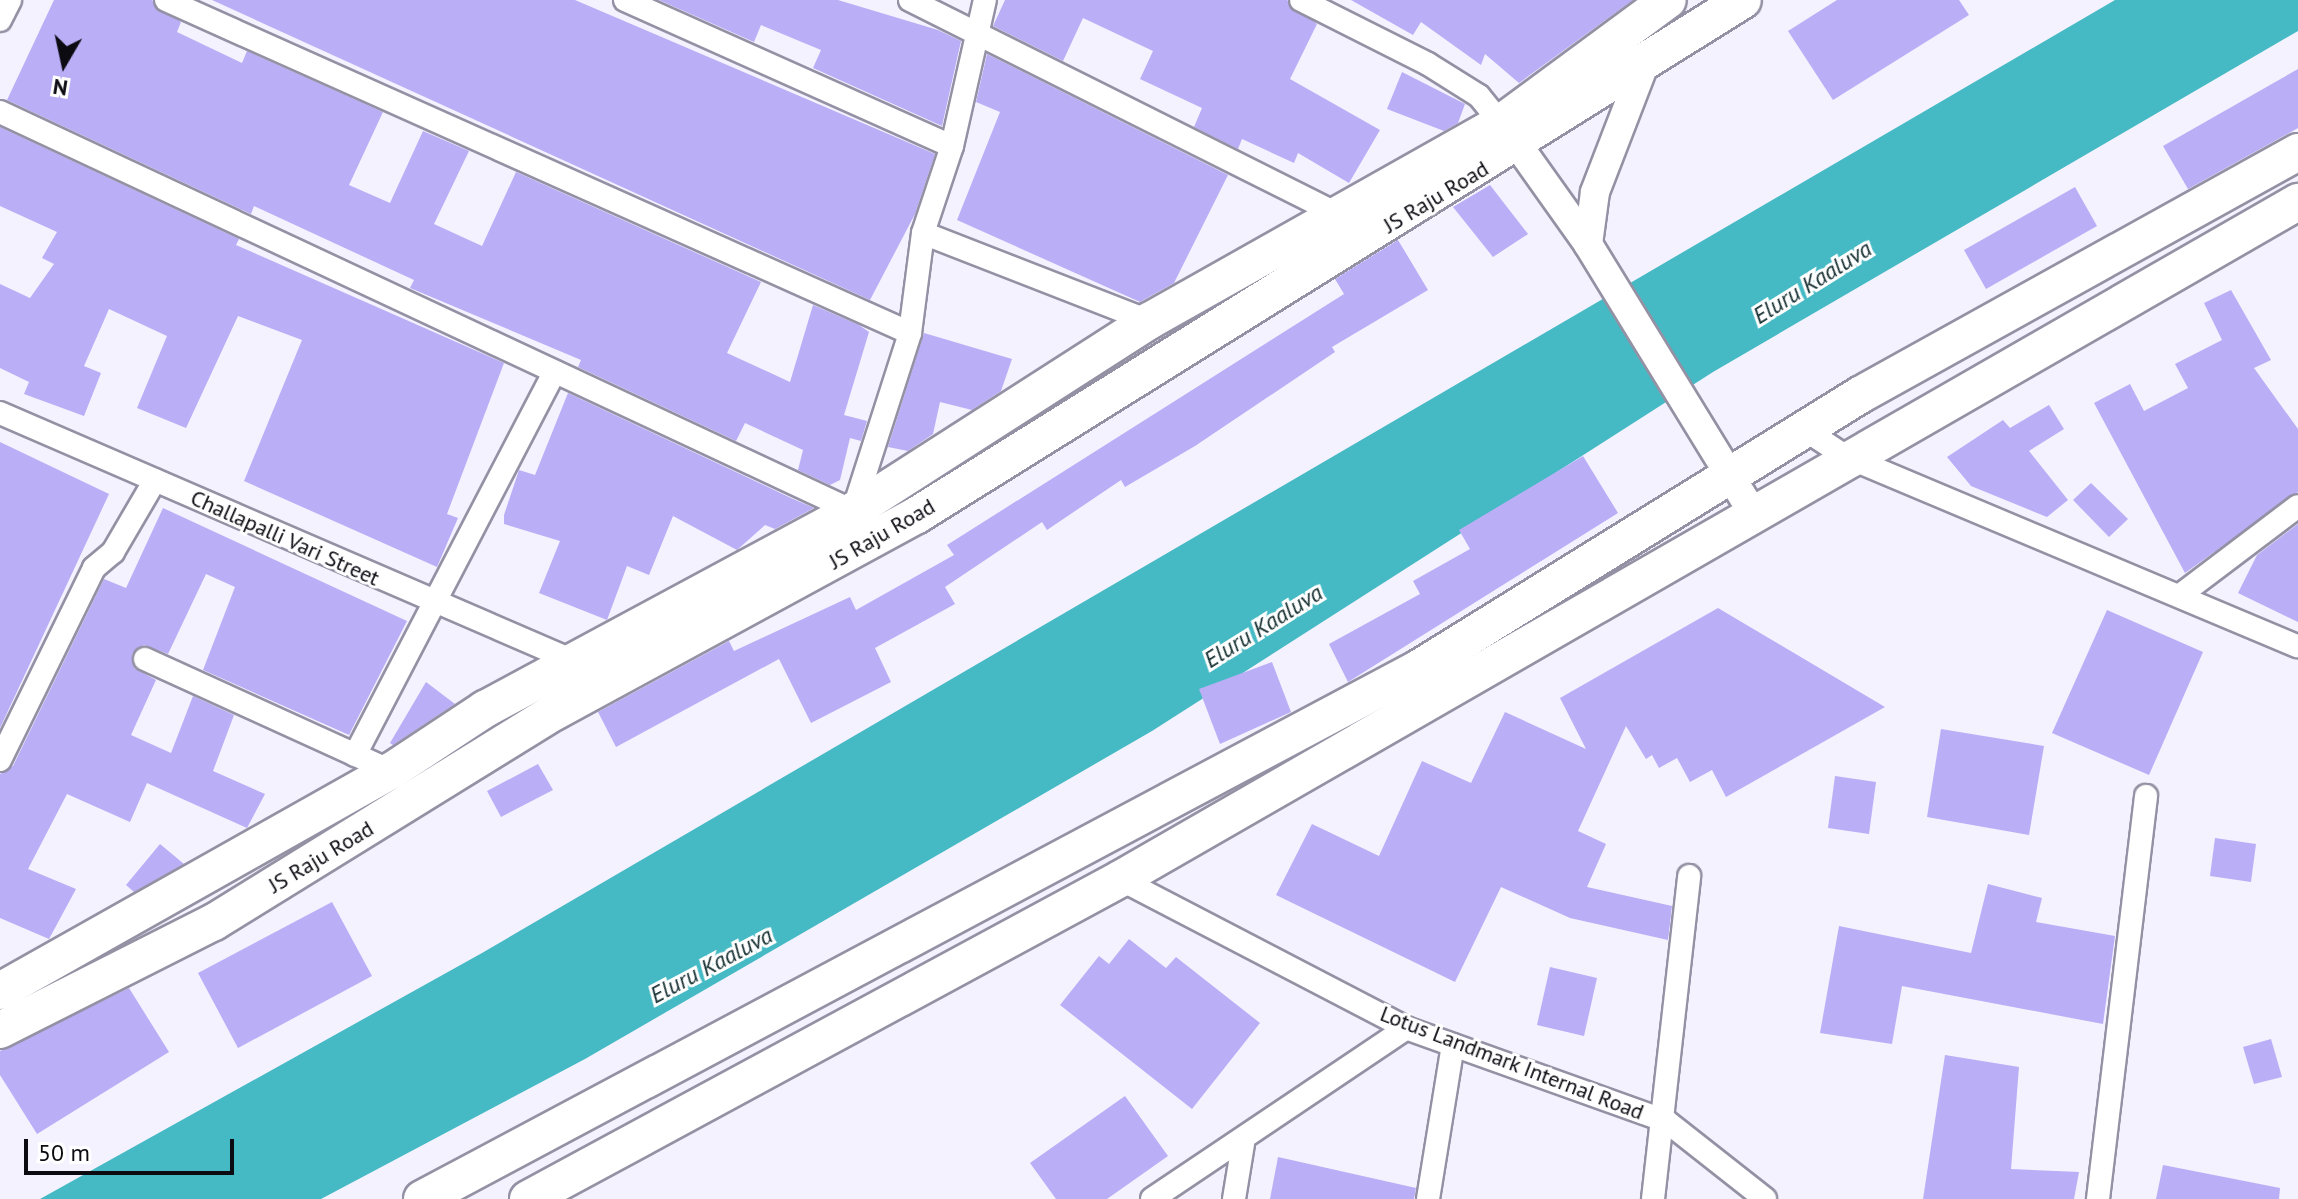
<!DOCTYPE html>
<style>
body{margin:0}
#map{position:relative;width:2298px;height:1199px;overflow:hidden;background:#f4f2ff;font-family:"PT Sans",sans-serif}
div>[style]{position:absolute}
.water>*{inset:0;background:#45bac4}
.building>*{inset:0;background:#baaef7}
.roads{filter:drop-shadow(2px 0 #9491a4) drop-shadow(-2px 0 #9491a4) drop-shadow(0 2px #9491a4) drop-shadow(0 -2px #9491a4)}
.minor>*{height:22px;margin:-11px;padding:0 11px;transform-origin:11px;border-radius:11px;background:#fff}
.tertiary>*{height:28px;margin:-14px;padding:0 14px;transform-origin:14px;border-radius:14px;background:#fff}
.primary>*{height:36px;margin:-18px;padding:0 18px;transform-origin:18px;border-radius:18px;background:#fff}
span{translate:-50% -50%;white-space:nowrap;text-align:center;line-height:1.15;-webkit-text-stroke:6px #fff;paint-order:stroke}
.street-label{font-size:22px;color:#0c0b12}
.water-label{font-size:24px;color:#142e30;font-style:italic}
.north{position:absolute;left:24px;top:24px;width:80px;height:80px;-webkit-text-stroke:6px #fff;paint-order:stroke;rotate:189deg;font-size:22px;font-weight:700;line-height:32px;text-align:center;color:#0c0b12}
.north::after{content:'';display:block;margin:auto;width:28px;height:36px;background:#0c0b12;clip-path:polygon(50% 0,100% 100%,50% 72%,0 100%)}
.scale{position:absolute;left:24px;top:1139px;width:210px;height:36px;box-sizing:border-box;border:4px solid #0c0b12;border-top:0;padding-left:10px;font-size:24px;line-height:28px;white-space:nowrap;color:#0c0b12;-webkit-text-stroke:6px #fff;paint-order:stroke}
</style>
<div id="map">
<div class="water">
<i style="clip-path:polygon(2115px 0,2298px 0,2298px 31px,1713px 372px,1152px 731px,585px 1059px,321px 1199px,40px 1199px,482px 953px)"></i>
</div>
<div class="building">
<i style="clip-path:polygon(54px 0,152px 0,181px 22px,177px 32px,242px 63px,247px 51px,383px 112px,349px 185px,390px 203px,423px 131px,469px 151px,434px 224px,482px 246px,516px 172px,761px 282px,727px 353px,790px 382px,813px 305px,859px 325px,869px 332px,844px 415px,867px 421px,861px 441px,850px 438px,840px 480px,830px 485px,798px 470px,803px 450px,745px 423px,736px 441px,578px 367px,581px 360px,410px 288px,414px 280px,254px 206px,251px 214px,7px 100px)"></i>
<i style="clip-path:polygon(212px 0,575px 0,935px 154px,915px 214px,870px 300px)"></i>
<i style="clip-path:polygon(659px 0,838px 0,938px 30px,961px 41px,942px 126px,813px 68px,821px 50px,761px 25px,754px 42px)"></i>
<i style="clip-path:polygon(1005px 0,1287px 0,1317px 24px,1290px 79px,1380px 130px,1349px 183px,1298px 153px,1294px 163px,1242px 139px,1238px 149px,1194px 127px,1202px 108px,1140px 79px,1153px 51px,1083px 18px,1063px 61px,993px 26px)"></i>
<i style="clip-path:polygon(1351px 0,1633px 0,1519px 83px,1485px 54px,1481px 65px,1421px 22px,1413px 35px)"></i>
<i style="clip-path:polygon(1837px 0,1959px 0,1969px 15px,1833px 100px,1788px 31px)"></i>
<i style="clip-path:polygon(987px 54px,1228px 175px,1174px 283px,1140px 302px,957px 220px,1000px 112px,976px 102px)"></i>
<i style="clip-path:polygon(2298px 69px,2298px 128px,2188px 189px,2163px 146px)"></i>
<i style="clip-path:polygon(1402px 72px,1465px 104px,1458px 123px,1444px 131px,1387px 109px)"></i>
<i style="clip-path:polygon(0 127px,239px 239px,236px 245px,504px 363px,447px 514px,458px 518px,437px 567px,244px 481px,302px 340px,238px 316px,186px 428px,137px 408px,167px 336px,109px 309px,84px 366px,101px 373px,84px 416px,24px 394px,29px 382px,0 368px,0 284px,30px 298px,54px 264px,42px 258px,57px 232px,0 206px)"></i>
<i style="clip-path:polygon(1490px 185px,1528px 234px,1493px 257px,1453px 207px)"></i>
<i style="clip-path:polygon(2075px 187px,2097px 226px,1986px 289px,1964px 250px)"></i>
<i style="clip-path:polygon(1398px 240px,1428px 290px,1332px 347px,1335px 352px,1195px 446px,1125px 487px,1121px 480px,1047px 530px,1042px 522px,945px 587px,955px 604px,875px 648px,891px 682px,811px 723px,779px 659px,616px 747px,598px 712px,729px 641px,734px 651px,850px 597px,856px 610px,954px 555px,947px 545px,1344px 294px,1335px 279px)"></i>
<i style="clip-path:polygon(2231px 290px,2271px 360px,2254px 368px,2298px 429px,2298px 492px,2185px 573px,2094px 403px,2130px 384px,2144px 411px,2188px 388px,2175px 364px,2222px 340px,2204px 303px)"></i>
<i style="clip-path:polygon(924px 333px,1012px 359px,1001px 391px,972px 410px,940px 402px,933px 434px,908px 451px,888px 447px)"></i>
<i style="clip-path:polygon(568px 393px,791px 498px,814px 508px,775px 529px,765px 525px,737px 550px,673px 516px,649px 575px,627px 566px,607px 620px,539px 593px,560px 541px,504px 524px,504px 515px,519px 470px,535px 475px)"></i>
<i style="clip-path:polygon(2049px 405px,2064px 429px,2029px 451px,2068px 500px,2047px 517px,1971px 486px,1947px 457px,2003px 420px,2010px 428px)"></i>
<i style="clip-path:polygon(0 442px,109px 494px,0 728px)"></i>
<i style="clip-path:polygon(1583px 456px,1618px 513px,1348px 682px,1329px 644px,1420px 594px,1413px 581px,1470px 549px,1459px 530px)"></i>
<i style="clip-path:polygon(2091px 483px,2128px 519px,2109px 537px,2073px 500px)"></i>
<i style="clip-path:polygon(163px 508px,407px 621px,349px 735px,203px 670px,235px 587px,206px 574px,168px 654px,144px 645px,132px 654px,134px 668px,156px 680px,131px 735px,171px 753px,193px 696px,234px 715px,213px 771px,265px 794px,247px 828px,147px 783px,130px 822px,67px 794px,28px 869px,76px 889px,49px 939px,0 918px,0 774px,13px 766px,104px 579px,126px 588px)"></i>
<i style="clip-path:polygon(2298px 524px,2298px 622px,2238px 593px,2257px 555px)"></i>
<i style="clip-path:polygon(1718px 608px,1885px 707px,1726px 797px,1712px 770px,1690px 782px,1677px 758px,1659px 768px,1652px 755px,1646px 759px,1626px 726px,1578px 831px,1606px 844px,1587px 887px,1672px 906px,1668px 940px,1570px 918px,1501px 887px,1455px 982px,1276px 895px,1312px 824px,1379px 856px,1422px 761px,1471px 783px,1505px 712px,1586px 749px,1560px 698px)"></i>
<i style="clip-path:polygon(2107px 610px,2203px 652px,2149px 775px,2052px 733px)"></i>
<i style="clip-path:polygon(1272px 662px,1291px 712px,1220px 744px,1199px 689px)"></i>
<i style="clip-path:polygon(426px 682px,455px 704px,393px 745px,390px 743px)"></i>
<i style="clip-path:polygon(1941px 729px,2044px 746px,2029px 835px,1927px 817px)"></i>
<i style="clip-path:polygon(538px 764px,553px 790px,501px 817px,487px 791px)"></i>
<i style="clip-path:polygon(1835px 776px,1876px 782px,1869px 834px,1828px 828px)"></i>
<i style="clip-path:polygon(2215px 838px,2256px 844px,2251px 882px,2210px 876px)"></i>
<i style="clip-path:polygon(160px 844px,184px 864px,134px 892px,126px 885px)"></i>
<i style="clip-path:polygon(1988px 884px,2042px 898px,2036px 922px,2115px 936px,2103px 1024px,1902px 986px,1892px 1044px,1820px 1033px,1839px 926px,1971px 953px)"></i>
<i style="clip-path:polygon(332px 902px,372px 976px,238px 1048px,198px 973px)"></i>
<i style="clip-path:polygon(1129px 939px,1166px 968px,1176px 957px,1260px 1023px,1192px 1109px,1060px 1005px,1099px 956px,1109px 964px)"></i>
<i style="clip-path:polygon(1550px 967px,1597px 978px,1584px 1036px,1537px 1025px)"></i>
<i style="clip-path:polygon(129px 988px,169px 1052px,37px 1134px,0 1075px,0 1051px)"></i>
<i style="clip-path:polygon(2271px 1039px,2282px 1077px,2254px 1084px,2243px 1047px)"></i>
<i style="clip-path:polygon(1945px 1055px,2019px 1067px,2011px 1169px,2079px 1172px,2074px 1199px,1923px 1199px)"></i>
<i style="clip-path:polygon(1125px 1096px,1168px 1156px,1107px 1199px,1056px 1199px,1030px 1163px)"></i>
<i style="clip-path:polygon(1278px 1157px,1416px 1188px,1414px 1199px,1270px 1199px)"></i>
<i style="clip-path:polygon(2163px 1165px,2280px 1188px,2279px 1199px,2156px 1199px)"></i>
</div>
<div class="roads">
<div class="minor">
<i style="left:625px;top:0;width:358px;rotate:24.1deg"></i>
<i style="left:910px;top:0;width:478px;rotate:26.6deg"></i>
<i style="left:1301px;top:0;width:142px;rotate:26.7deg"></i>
<i style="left:1428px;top:64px;width:60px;rotate:32.1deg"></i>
<i style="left:1479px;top:96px;width:35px;rotate:51deg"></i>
<i style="left:0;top:20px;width:22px;rotate:-63deg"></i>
<i style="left:0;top:112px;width:942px;rotate:25.07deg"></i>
<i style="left:853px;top:511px;width:187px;rotate:-72.2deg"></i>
<i style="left:910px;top:333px;width:815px;rotate:-155.89deg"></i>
<i style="left:923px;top:233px;width:243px;rotate:21.3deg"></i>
<i style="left:910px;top:333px;width:101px;rotate:-82.6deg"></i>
<i style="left:923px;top:233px;width:92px;rotate:-71.6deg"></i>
<i style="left:952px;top:146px;width:150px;rotate:-77.3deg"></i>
<i style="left:0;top:413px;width:622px;rotate:23.39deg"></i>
<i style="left:1804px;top:429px;width:49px;rotate:33.4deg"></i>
<i style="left:1845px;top:456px;width:491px;rotate:22.8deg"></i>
<i style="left:2183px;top:593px;width:144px;rotate:-37.1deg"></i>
<i style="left:145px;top:659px;width:270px;rotate:24.5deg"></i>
<i style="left:355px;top:755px;width:432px;rotate:-62.5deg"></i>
<i style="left:0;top:760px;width:214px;rotate:-63.9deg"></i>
<i style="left:94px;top:568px;width:25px;rotate:-40deg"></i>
<i style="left:113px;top:552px;width:83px;rotate:-59.7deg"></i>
<i style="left:1120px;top:879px;width:322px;rotate:27.5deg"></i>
<i style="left:1406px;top:1028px;width:276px;rotate:19.7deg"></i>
<i style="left:1666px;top:1121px;width:126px;rotate:38.2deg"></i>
<i style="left:1152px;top:1199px;width:306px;rotate:-33.9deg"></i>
<i style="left:1234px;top:1199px;width:56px;rotate:-80.7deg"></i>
<i style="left:1428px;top:1199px;width:156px;rotate:-80.8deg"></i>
<i style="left:1653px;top:1199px;width:325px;rotate:-83.6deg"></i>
<i style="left:2098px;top:1199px;width:406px;rotate:-83.2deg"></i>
</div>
<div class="tertiary">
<i style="left:1505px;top:127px;width:143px;rotate:54.6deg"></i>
<i style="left:1588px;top:244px;width:316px;rotate:58.5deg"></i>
<i style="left:1588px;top:244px;width:52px;rotate:-82.3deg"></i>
<i style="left:1595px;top:192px;width:136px;rotate:-68.9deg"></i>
</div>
<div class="primary">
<i style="left:0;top:991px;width:449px;rotate:-29.4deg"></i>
<i style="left:391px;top:771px;width:113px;rotate:-33.4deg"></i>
<i style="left:485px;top:709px;width:418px;rotate:-28.3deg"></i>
<i style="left:853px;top:511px;width:352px;rotate:-32.7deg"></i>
<i style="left:1149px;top:321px;width:404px;rotate:-29.4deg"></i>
<i style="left:1501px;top:123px;width:207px;rotate:-36.4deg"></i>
<i style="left:0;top:1030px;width:240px;rotate:-26.8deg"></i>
<i style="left:214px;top:922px;width:402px;rotate:-31.7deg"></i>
<i style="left:556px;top:711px;width:411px;rotate:-28.5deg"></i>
<i style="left:917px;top:515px;width:973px;rotate:-31.94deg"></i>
<i style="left:422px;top:1199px;width:1130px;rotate:-28.04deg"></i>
<i style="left:1419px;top:668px;width:519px;rotate:-31.76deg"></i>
<i style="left:1860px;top:395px;width:501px;rotate:-29.02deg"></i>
<i style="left:528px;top:1199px;width:673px;rotate:-28.39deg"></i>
<i style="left:1120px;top:879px;width:1359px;rotate:-29.89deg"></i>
</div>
</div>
<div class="street-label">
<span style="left:1436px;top:197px;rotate:-31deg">JS Raju Road</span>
<span style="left:882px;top:534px;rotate:-30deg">JS Raju Road</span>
<span style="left:285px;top:538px;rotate:24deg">Challapalli Vari Street</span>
<span style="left:321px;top:857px;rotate:-31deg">JS Raju Road</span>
<span style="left:1512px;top:1063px;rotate:21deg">Lotus Landmark Internal Road</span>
</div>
<div class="water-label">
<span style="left:1812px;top:282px;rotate:-32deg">Eluru Kaaluva</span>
<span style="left:1263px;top:626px;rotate:-32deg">Eluru Kaaluva</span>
<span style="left:711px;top:965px;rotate:-28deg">Eluru Kaaluva</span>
</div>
<div class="north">N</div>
<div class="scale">50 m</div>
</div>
